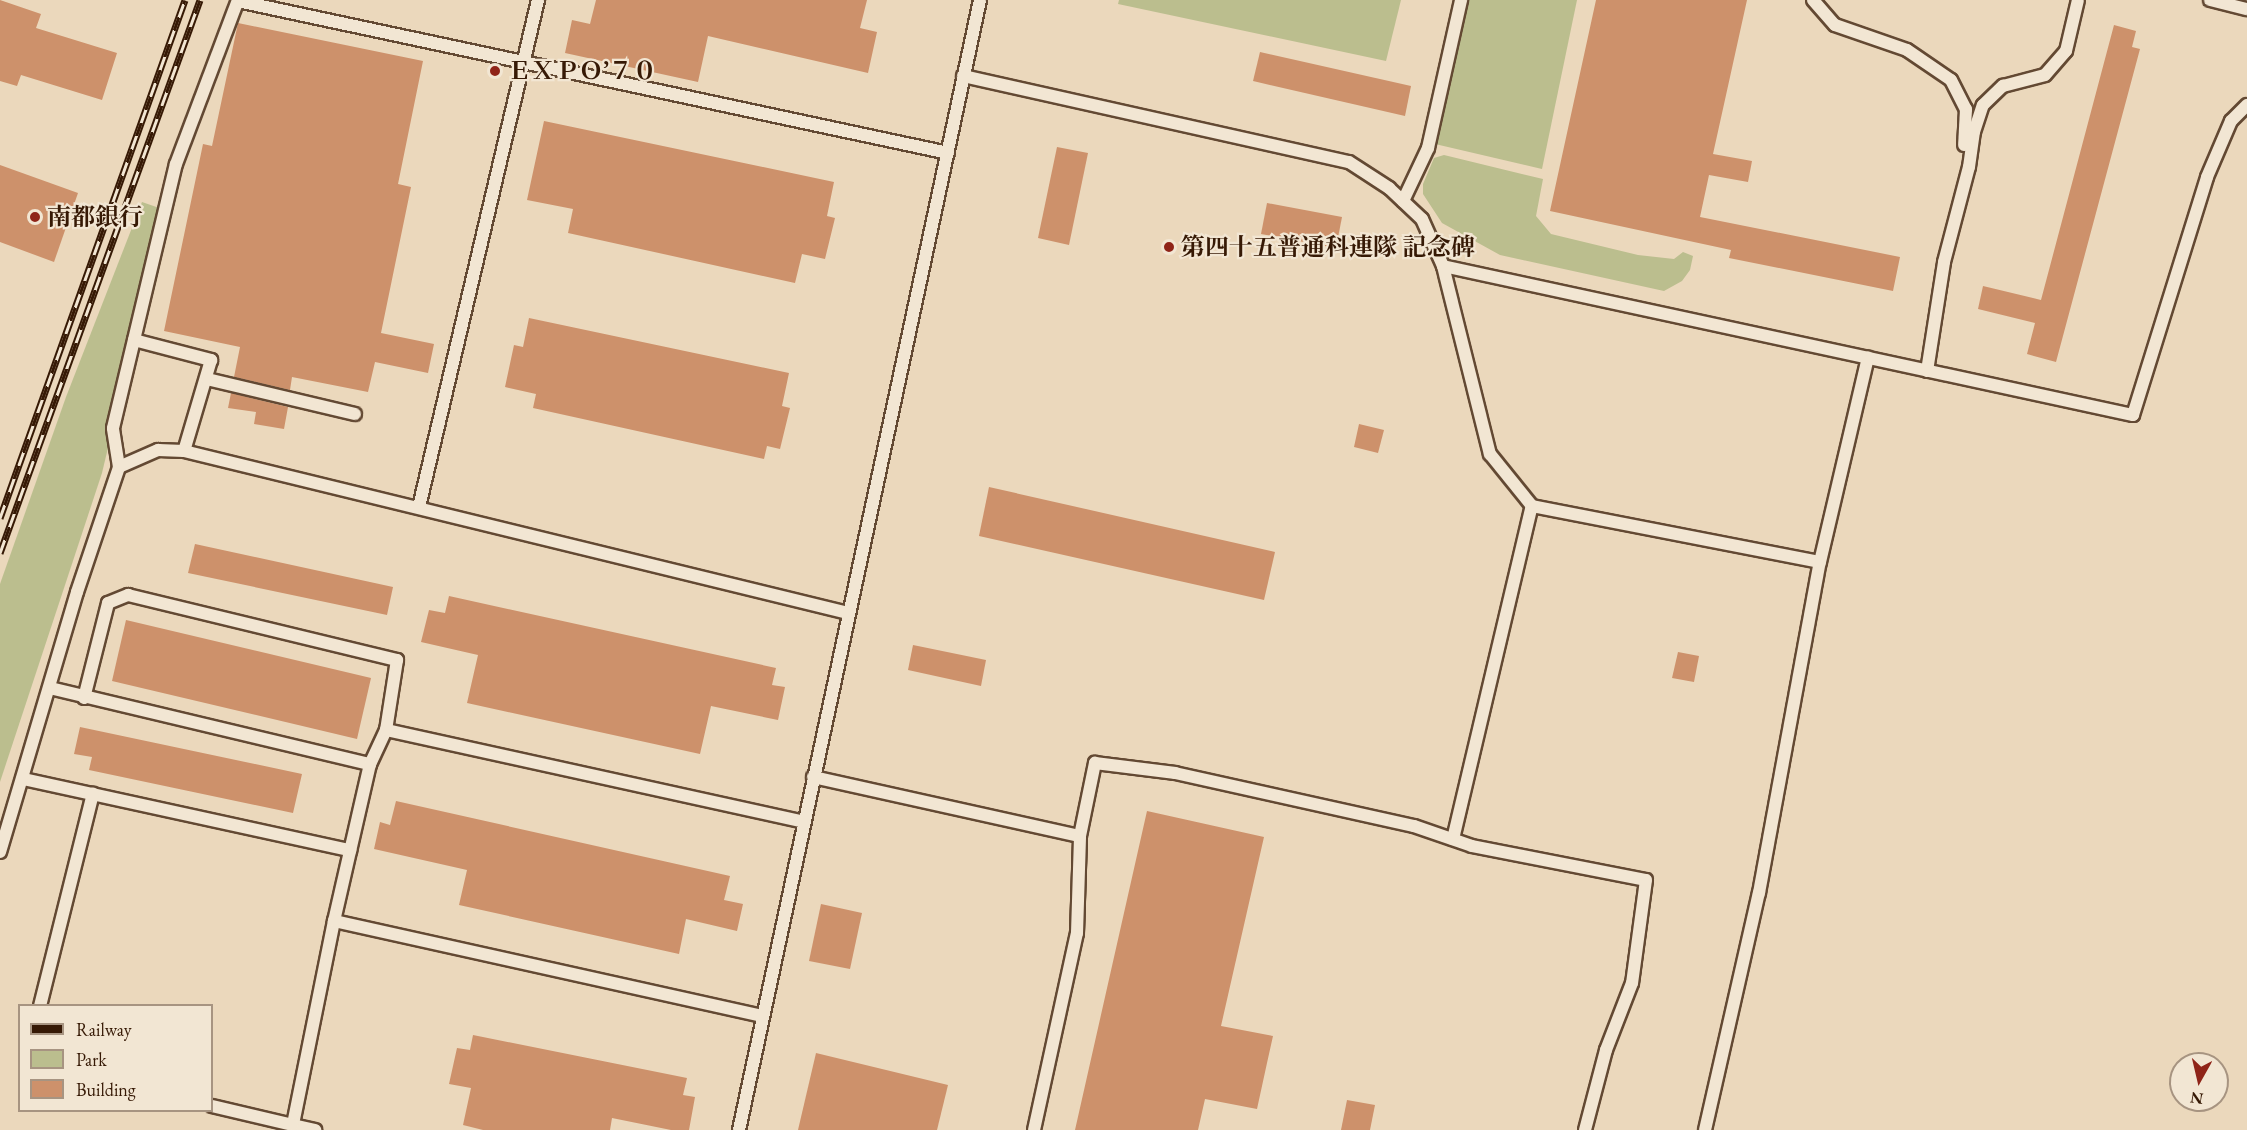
<!DOCTYPE html>
<meta charset="utf-8">
<style>
body{margin:0}
#map{position:relative;width:2247px;height:1130px;overflow:hidden;background:#ebd8bc;font-family:"EB Garamond","Noto Serif JP",serif}
div>[style]{position:absolute}
.green>*{inset:0;background:#bbbe8e}
.building>*{inset:0;background:#cd916b}
.roads{filter:drop-shadow(2px 0 #634933) drop-shadow(-2px 0 #634933) drop-shadow(0 2px #634933) drop-shadow(0 -2px #634933)}
.lane>*{height:12px;margin:-6px;padding:0 6px;transform-origin:6px;border-radius:6px;background:#f2e6d3}
.rail>*{height:7px;margin-top:-3.5px;transform-origin:0;background:repeating-linear-gradient(90deg,#f2e6d3 0 14px,#361905 0 28px);box-sizing:border-box;border-block:2px solid #361905}
.dots>*{width:16px;height:16px;translate:-50% -50%;box-sizing:border-box;border:3px solid #f2e6d3;border-radius:50%}
span{translate:-50% -50%;white-space:nowrap;text-align:center;line-height:1.15;-webkit-text-stroke:4.5px #f2e6d3;paint-order:stroke}
.poi-label{font-size:24px;color:#361905;font-weight:700}
.left{translate:0 -50%;text-align:left}
.legend{position:absolute;left:18px;top:1004px;width:195px;height:108px;box-sizing:border-box;background:#f2e6d3;border:2px solid #a79481;margin:0;padding:8px 10px;list-style:none;font-size:18px;color:#361905}
.legend li{display:flex;align-items:center;gap:12px;height:30px}
.legend b{width:30px;border:2px solid #a79481}
.north{position:absolute;left:2169px;top:1052px;width:60px;height:60px;box-sizing:border-box;background:#f2e6d3;border:2px solid #a79481;border-radius:50%;rotate:188deg;font-size:16px;font-weight:700;line-height:24px;text-align:center;color:#361905}
.north::after{content:'';display:block;margin:auto;width:21px;height:27px;background:#8f2418;clip-path:polygon(50% 0,100% 100%,50% 72%,0 100%)}
</style>
<div id="map">
<div class="green">
<i style="clip-path:polygon(1119px 0,1401px 0,1386px 61px,1118px 4px)"></i>
<i style="clip-path:polygon(1468px 0,1577px 0,1542px 169px,1435px 144px)"></i>
<i style="clip-path:polygon(1444px 155px,1543px 179px,1536px 216px,1551px 234px,1638px 255px,1674px 259px,1683px 252px,1693px 256px,1690px 270px,1682px 281px,1664px 291px,1500px 255px,1442px 223px,1423px 194px,1423px 184px,1434px 158px)"></i>
<i style="clip-path:polygon(142px 202px,165px 210px,102px 473px,0 782px,0 584px,66px 397px)"></i>
</div>
<div class="building">
<i style="clip-path:polygon(0 0,41px 14px,36px 28px,117px 53px,102px 100px,21px 75px,17px 86px,0 81px)"></i>
<i style="clip-path:polygon(596px 0,867px 0,860px 28px,877px 32px,868px 73px,708px 36px,698px 82px,565px 53px,572px 20px,590px 24px)"></i>
<i style="clip-path:polygon(1596px 0,1747px 0,1713px 154px,1752px 161px,1748px 182px,1709px 175px,1700px 217px,1900px 257px,1893px 291px,1729px 258px,1731px 250px,1550px 211px)"></i>
<i style="clip-path:polygon(238px 23px,423px 61px,398px 184px,411px 187px,381px 333px,434px 344px,428px 373px,375px 362px,368px 392px,292px 377px,290px 390px,234px 377px,240px 347px,164px 331px,203px 144px,212px 146px)"></i>
<i style="clip-path:polygon(2114px 25px,2136px 31px,2132px 47px,2140px 49px,2056px 362px,2027px 354px,2035px 323px,1978px 309px,1983px 286px,2041px 300px)"></i>
<i style="clip-path:polygon(1260px 52px,1411px 86px,1405px 116px,1253px 81px)"></i>
<i style="clip-path:polygon(544px 121px,834px 182px,827px 216px,835px 218px,825px 259px,802px 254px,795px 283px,568px 233px,573px 209px,527px 200px)"></i>
<i style="clip-path:polygon(1057px 147px,1088px 153px,1069px 245px,1038px 238px)"></i>
<i style="clip-path:polygon(0 165px,78px 193px,54px 262px,0 242px)"></i>
<i style="clip-path:polygon(1267px 203px,1342px 217px,1336px 248px,1261px 234px)"></i>
<i style="clip-path:polygon(529px 318px,789px 373px,782px 406px,790px 408px,780px 449px,767px 446px,764px 459px,533px 408px,536px 394px,505px 387px,514px 345px,523px 347px)"></i>
<i style="clip-path:polygon(231px 393px,288px 407px,284px 429px,254px 424px,256px 412px,228px 408px)"></i>
<i style="clip-path:polygon(1359px 424px,1384px 430px,1378px 453px,1354px 447px)"></i>
<i style="clip-path:polygon(989px 487px,1275px 552px,1264px 600px,979px 536px)"></i>
<i style="clip-path:polygon(195px 544px,393px 587px,387px 615px,188px 573px)"></i>
<i style="clip-path:polygon(449px 596px,776px 668px,772px 685px,785px 687px,778px 720px,711px 706px,700px 754px,467px 703px,478px 655px,421px 642px,429px 610px,445px 613px)"></i>
<i style="clip-path:polygon(126px 620px,371px 678px,357px 739px,112px 681px)"></i>
<i style="clip-path:polygon(913px 645px,986px 660px,981px 686px,908px 670px)"></i>
<i style="clip-path:polygon(1678px 652px,1699px 656px,1694px 682px,1672px 678px)"></i>
<i style="clip-path:polygon(80px 727px,302px 774px,293px 813px,89px 770px,92px 757px,74px 754px)"></i>
<i style="clip-path:polygon(396px 801px,730px 876px,724px 900px,743px 904px,737px 931px,686px 919px,679px 954px,459px 905px,467px 870px,374px 849px,380px 822px,390px 825px)"></i>
<i style="clip-path:polygon(1147px 811px,1264px 837px,1221px 1026px,1273px 1036px,1267px 1063px,1257px 1109px,1205px 1099px,1198px 1130px,1075px 1130px)"></i>
<i style="clip-path:polygon(821px 904px,862px 913px,850px 969px,809px 961px)"></i>
<i style="clip-path:polygon(473px 1035px,687px 1078px,683px 1095px,695px 1097px,689px 1130px,671px 1130px,612px 1118px,610px 1130px,483px 1130px,463px 1125px,471px 1088px,449px 1084px,457px 1048px,470px 1050px)"></i>
<i style="clip-path:polygon(816px 1053px,948px 1085px,937px 1130px,798px 1130px)"></i>
<i style="clip-path:polygon(1347px 1100px,1375px 1105px,1370px 1130px,1341px 1130px)"></i>
</div>
<div class="roads">
<div class="lane">
<i style="left:1813px;top:0;width:33px;rotate:49deg"></i>
<i style="left:1835px;top:25px;width:76px;rotate:19.1deg"></i>
<i style="left:1907px;top:50px;width:53px;rotate:34.3deg"></i>
<i style="left:1951px;top:80px;width:33px;rotate:63deg"></i>
<i style="left:1966px;top:109px;width:36px;rotate:93deg"></i>
<i style="left:2210px;top:0;width:38px;rotate:14deg"></i>
<i style="left:238px;top:1px;width:726px;rotate:12.08deg"></i>
<i style="left:963px;top:76px;width:395px;rotate:12.6deg"></i>
<i style="left:1349px;top:162px;width:48px;rotate:33deg"></i>
<i style="left:1389px;top:188px;width:45px;rotate:43.2deg"></i>
<i style="left:1422px;top:219px;width:51px;rotate:65.9deg"></i>
<i style="left:1443px;top:266px;width:194px;rotate:76deg"></i>
<i style="left:1490px;top:454px;width:67px;rotate:51.1deg"></i>
<i style="left:1532px;top:506px;width:293px;rotate:11deg"></i>
<i style="left:1403px;top:201px;width:59px;rotate:-64.7deg"></i>
<i style="left:1428px;top:148px;width:152px;rotate:-77.4deg"></i>
<i style="left:1443px;top:266px;width:706px;rotate:12.19deg"></i>
<i style="left:2133px;top:415px;width:249px;rotate:-72.7deg"></i>
<i style="left:2207px;top:177px;width:61px;rotate:-66.8deg"></i>
<i style="left:2231px;top:121px;width:23px;rotate:-45deg"></i>
<i style="left:134px;top:340px;width:80px;rotate:14.6deg"></i>
<i style="left:211px;top:360px;width:95px;rotate:106.5deg"></i>
<i style="left:1927px;top:371px;width:110px;rotate:-81.1deg"></i>
<i style="left:1944px;top:262px;width:98px;rotate:-75.3deg"></i>
<i style="left:1969px;top:167px;width:35px;rotate:-82deg"></i>
<i style="left:1974px;top:132px;width:28px;rotate:-72deg"></i>
<i style="left:1983px;top:105px;width:28px;rotate:-44deg"></i>
<i style="left:2003px;top:86px;width:43px;rotate:-14.7deg"></i>
<i style="left:2045px;top:75px;width:32px;rotate:-49deg"></i>
<i style="left:2066px;top:51px;width:52px;rotate:-76.8deg"></i>
<i style="left:207px;top:379px;width:152px;rotate:13.3deg"></i>
<i style="left:119px;top:467px;width:39px;rotate:-99deg"></i>
<i style="left:113px;top:428px;width:271px;rotate:-76.6deg"></i>
<i style="left:176px;top:164px;width:175px;rotate:-69.3deg"></i>
<i style="left:419px;top:507px;width:521px;rotate:-76.79deg"></i>
<i style="left:50px;top:688px;width:329px;rotate:13.4deg"></i>
<i style="left:84px;top:698px;width:98px;rotate:-75.8deg"></i>
<i style="left:108px;top:603px;width:22px;rotate:-22deg"></i>
<i style="left:128px;top:595px;width:277px;rotate:13.6deg"></i>
<i style="left:397px;top:660px;width:71px;rotate:98.9deg"></i>
<i style="left:386px;top:730px;width:38px;rotate:115deg"></i>
<i style="left:370px;top:764px;width:161px;rotate:102.9deg"></i>
<i style="left:334px;top:921px;width:208px;rotate:101.4deg"></i>
<i style="left:293px;top:1125px;width:23px;rotate:13deg"></i>
<i style="left:386px;top:730px;width:428px;rotate:12.4deg"></i>
<i style="left:813px;top:777px;width:273px;rotate:12.5deg"></i>
<i style="left:23px;top:779px;width:335px;rotate:12.3deg"></i>
<i style="left:1453px;top:839px;width:342px;rotate:-76.7deg"></i>
<i style="left:0;top:852px;width:271px;rotate:-73.5deg"></i>
<i style="left:77px;top:592px;width:132px;rotate:-71.4deg"></i>
<i style="left:119px;top:467px;width:43px;rotate:-23.6deg"></i>
<i style="left:158px;top:450px;width:26px;rotate:2deg"></i>
<i style="left:184px;top:451px;width:683px;rotate:13.71deg"></i>
<i style="left:334px;top:921px;width:439px;rotate:12.5deg"></i>
<i style="left:40px;top:1006px;width:219px;rotate:-76deg"></i>
<i style="left:212px;top:1106px;width:83px;rotate:13.2deg"></i>
<i style="left:739px;top:1130px;width:1155px;rotate:-77.96deg"></i>
<i style="left:1034px;top:1130px;width:202px;rotate:-77.7deg"></i>
<i style="left:1077px;top:933px;width:97px;rotate:-88.2deg"></i>
<i style="left:1080px;top:836px;width:75px;rotate:-78.4deg"></i>
<i style="left:1095px;top:763px;width:81px;rotate:7.1deg"></i>
<i style="left:1175px;top:773px;width:245px;rotate:12.5deg"></i>
<i style="left:1414px;top:826px;width:61px;rotate:19deg"></i>
<i style="left:1472px;top:846px;width:177px;rotate:11.1deg"></i>
<i style="left:1646px;top:880px;width:104px;rotate:97.7deg"></i>
<i style="left:1632px;top:983px;width:72px;rotate:111.2deg"></i>
<i style="left:1606px;top:1050px;width:83px;rotate:104.7deg"></i>
<i style="left:1705px;top:1130px;width:243px;rotate:-77.2deg"></i>
<i style="left:1759px;top:893px;width:337px;rotate:-79.6deg"></i>
<i style="left:1820px;top:562px;width:210px;rotate:-76.8deg"></i>
</div>
</div>
<div class="rail">
<i style="left:0;top:518px;width:550px;rotate:-70.35deg"></i>
<i style="left:0;top:553px;width:588px;rotate:-70.12deg"></i>
</div>
<div class="dots">
<i style="left:495px;top:71px;background:#8f2418"></i>
<i style="left:35px;top:217px;background:#8f2418"></i>
<i style="left:1169px;top:247px;background:#8f2418"></i>
</div>
<div class="poi-label">
<span class="left" style="left:507px;top:71px">ＥＸＰＯ’７０</span>
<span class="left" style="left:47px;top:217px">南都銀行</span>
<span class="left" style="left:1181px;top:247px">第四十五普通科連隊 記念碑</span>
</div>
<ul class="legend">
<li><b style="height:8px;background:#361905"></b>Railway</li>
<li><b style="height:16px;background:#bbbe8e"></b>Park</li>
<li><b style="height:16px;background:#cd916b"></b>Building</li>
</ul>
<div class="north">N</div>
</div>
